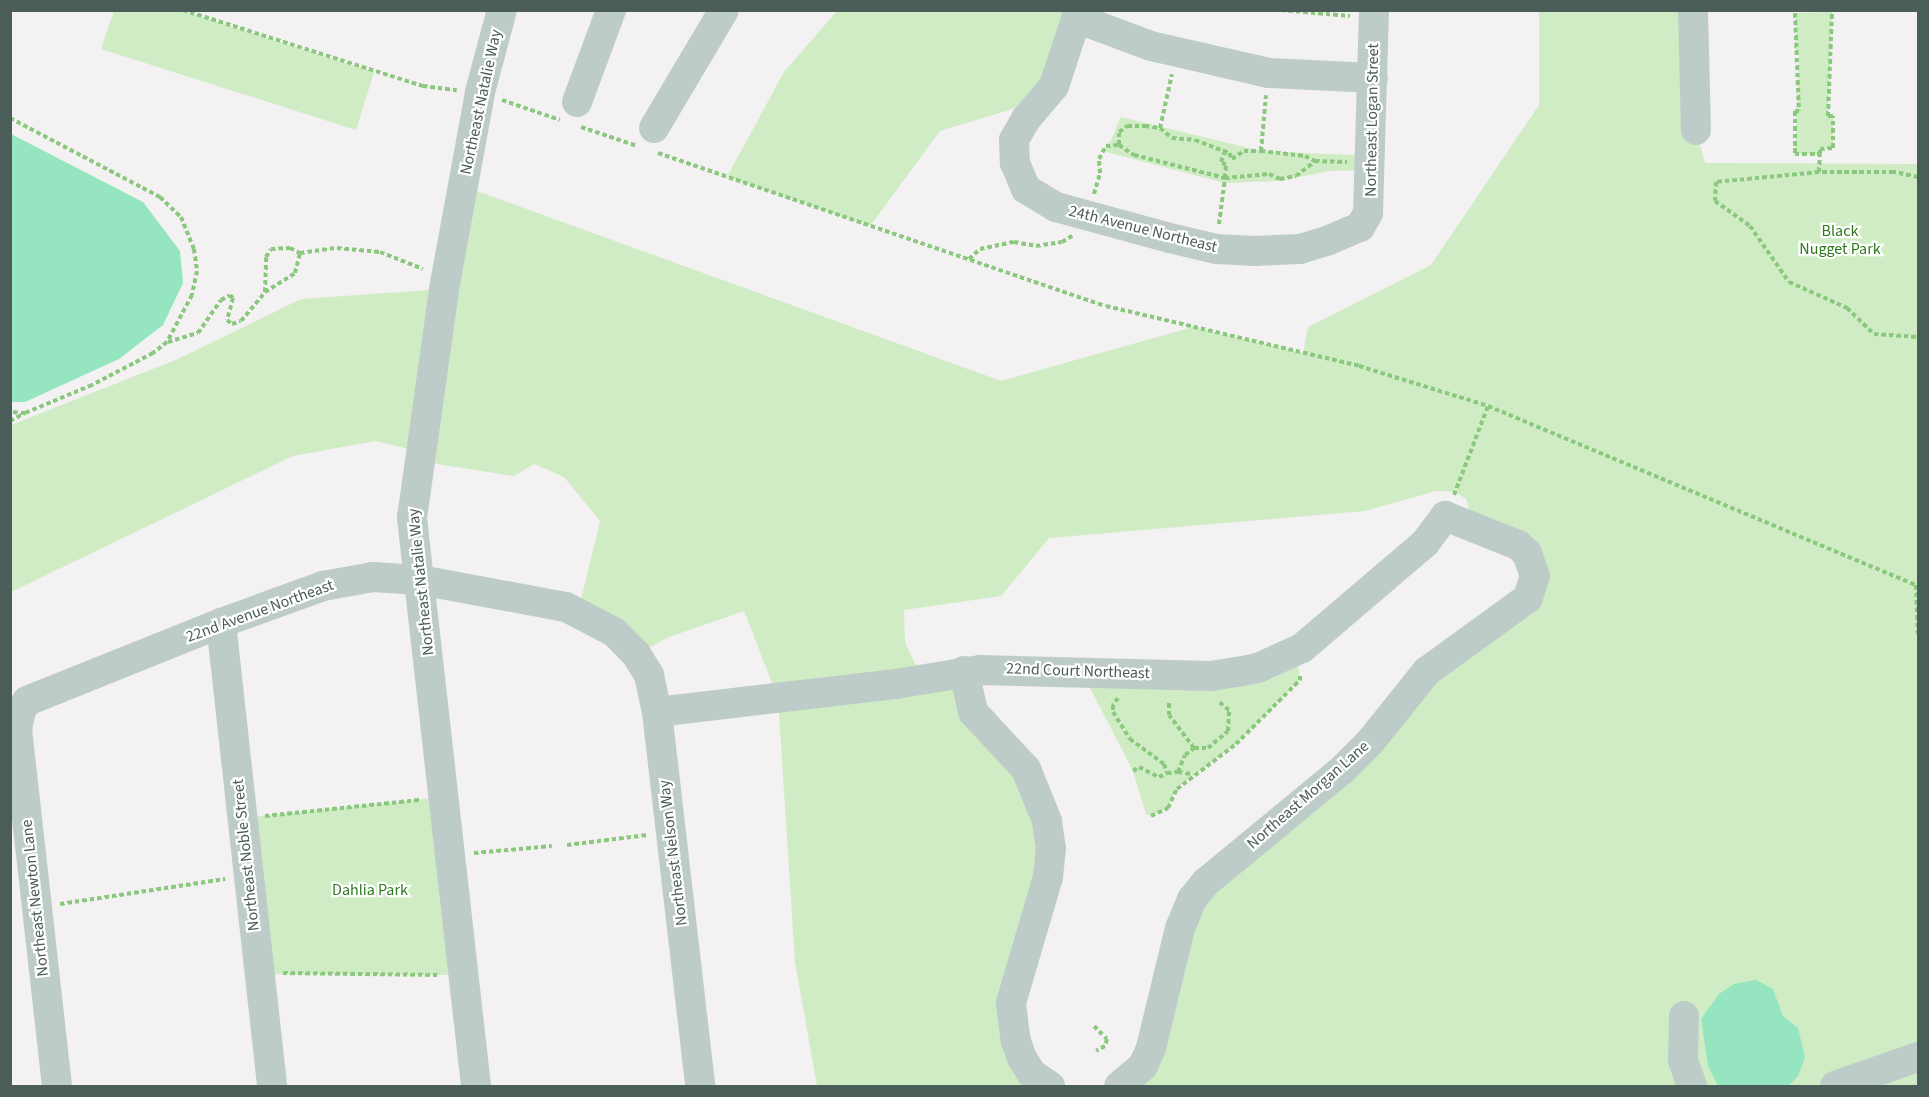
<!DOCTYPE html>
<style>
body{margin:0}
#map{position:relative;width:1929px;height:1097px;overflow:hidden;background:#f3f1f2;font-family:"Source Sans 3",sans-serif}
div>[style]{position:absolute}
.green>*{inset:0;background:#cfecc4}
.water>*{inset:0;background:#95e6c0}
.path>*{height:4px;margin-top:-2px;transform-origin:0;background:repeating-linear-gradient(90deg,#8ac87e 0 4.5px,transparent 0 7.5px)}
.minor>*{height:30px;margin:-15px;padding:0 15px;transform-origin:15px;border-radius:15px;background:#beccc9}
span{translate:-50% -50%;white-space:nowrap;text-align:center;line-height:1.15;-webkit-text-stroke:4.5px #fff;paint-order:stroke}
.street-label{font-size:16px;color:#4a5d59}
.park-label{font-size:16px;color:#2f7a1f}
.frame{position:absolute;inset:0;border:12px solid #4a5d59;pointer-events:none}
</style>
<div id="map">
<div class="green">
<i style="clip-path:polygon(114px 11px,183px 11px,374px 72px,356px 130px,101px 49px)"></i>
<i style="clip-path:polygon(837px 11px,1079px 11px,1042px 100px,940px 131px,870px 226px,727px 177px,784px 72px)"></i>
<i style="clip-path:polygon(1539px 11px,1693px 11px,1696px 130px,1705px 163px,1918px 164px,1918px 1086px,1119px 1086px,1128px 1080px,1180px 928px,1535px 576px,1471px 517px,1466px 499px,1455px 492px,1436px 491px,1365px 511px,1049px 538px,1001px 596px,904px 610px,905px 642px,922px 679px,964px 671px,1047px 821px,1011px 1003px,1050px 1086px,817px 1086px,795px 962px,778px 698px,744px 611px,669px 637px,636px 654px,578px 612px,600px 521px,564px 477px,534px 464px,514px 476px,437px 464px,418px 451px,375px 441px,293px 456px,11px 592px,11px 425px,178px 359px,301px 299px,444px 289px,463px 186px,1001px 381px,1193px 327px,1303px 353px,1308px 327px,1431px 265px,1539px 105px)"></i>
<i style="clip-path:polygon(1832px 12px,1828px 116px,1833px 116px,1833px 148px,1820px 149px,1820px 154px,1795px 154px,1799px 54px,1795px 54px,1795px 13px)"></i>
<i style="clip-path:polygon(1121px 117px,1261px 151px,1373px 156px,1372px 170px,1329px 171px,1279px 181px,1225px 183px,1106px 152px)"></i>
<i style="clip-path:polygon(1296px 651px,1300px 680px,1236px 744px,1177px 788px,1168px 808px,1151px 816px,1146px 814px,1133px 771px,1089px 686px)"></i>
<i style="clip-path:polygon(443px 797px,464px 975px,259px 974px,242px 818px)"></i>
</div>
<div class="water">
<i style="clip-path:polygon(11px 134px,143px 202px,180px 251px,183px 283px,163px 325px,119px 359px,25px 402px,11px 402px)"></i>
<i style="clip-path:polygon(1756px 980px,1773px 989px,1783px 1016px,1798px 1028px,1805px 1057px,1798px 1076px,1788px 1086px,1718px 1086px,1708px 1066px,1701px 1019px,1719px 994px,1734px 984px)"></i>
</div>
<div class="path">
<i style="left:183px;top:10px;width:252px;rotate:17.6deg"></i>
<i style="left:423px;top:86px;width:34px;rotate:7deg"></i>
<i style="left:1281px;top:10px;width:69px;rotate:5deg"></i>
<i style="left:1795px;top:13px;width:98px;rotate:87.7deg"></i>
<i style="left:1799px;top:111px;width:4px;rotate:180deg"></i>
<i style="left:1795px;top:111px;width:43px;rotate:90deg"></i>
<i style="left:1795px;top:154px;width:25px"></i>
<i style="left:1820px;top:154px;width:5px;rotate:-90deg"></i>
<i style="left:1820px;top:149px;width:13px;rotate:-4deg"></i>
<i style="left:1833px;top:148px;width:32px;rotate:-90deg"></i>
<i style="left:1833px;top:116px;width:5px;rotate:180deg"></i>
<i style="left:1828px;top:116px;width:104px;rotate:-87.8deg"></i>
<i style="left:502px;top:100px;width:61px;rotate:19deg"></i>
<i style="left:10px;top:118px;width:170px;rotate:27.8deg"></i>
<i style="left:160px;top:197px;width:29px;rotate:44deg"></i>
<i style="left:181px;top:217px;width:35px;rotate:68deg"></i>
<i style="left:194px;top:249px;width:22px;rotate:82deg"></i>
<i style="left:197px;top:271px;width:25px;rotate:102deg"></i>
<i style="left:192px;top:295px;width:53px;rotate:118deg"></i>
<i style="left:167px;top:342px;width:18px;rotate:142deg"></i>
<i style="left:153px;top:353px;width:69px;rotate:152.3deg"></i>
<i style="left:92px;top:385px;width:73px;rotate:157.3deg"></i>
<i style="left:25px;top:413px;width:15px;rotate:-176deg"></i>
<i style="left:581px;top:127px;width:59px;rotate:18.7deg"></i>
<i style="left:1160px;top:128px;width:55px;rotate:-77.5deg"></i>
<i style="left:1119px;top:145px;width:13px;rotate:-90deg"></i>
<i style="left:1119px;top:132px;width:10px;rotate:-37deg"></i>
<i style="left:1127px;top:126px;width:18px"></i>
<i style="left:1145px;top:126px;width:15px;rotate:8deg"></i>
<i style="left:1160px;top:128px;width:16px;rotate:40deg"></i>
<i style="left:1172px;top:138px;width:23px;rotate:5deg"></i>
<i style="left:1195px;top:140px;width:36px;rotate:21deg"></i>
<i style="left:1229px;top:153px;width:7px;rotate:63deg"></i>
<i style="left:1232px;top:159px;width:14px;rotate:-34deg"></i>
<i style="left:1244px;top:151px;width:17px"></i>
<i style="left:1261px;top:151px;width:44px;rotate:6.5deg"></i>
<i style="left:1305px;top:156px;width:11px;rotate:27deg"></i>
<i style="left:1261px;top:151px;width:56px;rotate:-84.9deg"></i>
<i style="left:658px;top:153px;width:473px;rotate:18.9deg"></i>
<i style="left:1106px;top:306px;width:260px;rotate:13.3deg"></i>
<i style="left:1359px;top:366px;width:135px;rotate:17.2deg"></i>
<i style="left:1488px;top:406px;width:464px;rotate:22.7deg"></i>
<i style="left:1916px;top:585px;width:49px;rotate:87.7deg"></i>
<i style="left:1819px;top:172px;width:18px;rotate:-87deg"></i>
<i style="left:1918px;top:177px;width:25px;rotate:-168deg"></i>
<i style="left:1894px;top:172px;width:75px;rotate:180deg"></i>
<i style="left:1819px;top:172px;width:103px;rotate:174.5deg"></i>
<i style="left:1716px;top:182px;width:19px;rotate:93deg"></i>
<i style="left:1715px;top:201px;width:43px;rotate:35.5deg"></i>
<i style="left:1750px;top:226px;width:68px;rotate:55.1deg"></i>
<i style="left:1789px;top:282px;width:64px;rotate:24.1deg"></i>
<i style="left:1847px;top:308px;width:37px;rotate:44deg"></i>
<i style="left:1874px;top:334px;width:44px;rotate:3.9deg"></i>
<i style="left:1094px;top:194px;width:22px;rotate:-74deg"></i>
<i style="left:1100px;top:173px;width:14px;rotate:-94deg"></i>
<i style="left:1099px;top:159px;width:15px;rotate:-62deg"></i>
<i style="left:1106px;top:146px;width:13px;rotate:-4deg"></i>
<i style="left:1119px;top:145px;width:18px;rotate:34deg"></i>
<i style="left:1134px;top:155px;width:94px;rotate:14.2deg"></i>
<i style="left:1225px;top:178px;width:44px;rotate:-5.2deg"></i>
<i style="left:1269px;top:174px;width:12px;rotate:24deg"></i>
<i style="left:1280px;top:179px;width:16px;rotate:-11deg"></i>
<i style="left:1296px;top:176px;width:24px;rotate:-38deg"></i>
<i style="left:1315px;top:161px;width:32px;rotate:2deg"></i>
<i style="left:1219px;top:224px;width:46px;rotate:-82.6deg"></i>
<i style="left:1225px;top:178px;width:13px;rotate:-86deg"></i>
<i style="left:1226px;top:165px;width:6px;rotate:-149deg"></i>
<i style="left:1221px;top:162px;width:9px;rotate:-69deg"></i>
<i style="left:969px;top:259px;width:15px;rotate:-42deg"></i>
<i style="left:980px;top:249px;width:35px;rotate:-12deg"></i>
<i style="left:1014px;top:242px;width:22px;rotate:10deg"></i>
<i style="left:1036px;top:246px;width:26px;rotate:-9deg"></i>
<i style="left:1062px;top:242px;width:12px;rotate:-31deg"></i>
<i style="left:265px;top:292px;width:35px;rotate:-88deg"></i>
<i style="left:266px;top:257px;width:9px;rotate:-58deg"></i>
<i style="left:271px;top:249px;width:19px;rotate:-3deg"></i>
<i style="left:290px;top:248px;width:11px;rotate:27deg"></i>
<i style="left:168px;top:342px;width:31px;rotate:-17deg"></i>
<i style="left:198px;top:333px;width:40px;rotate:-55.1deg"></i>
<i style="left:221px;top:300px;width:10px;rotate:-29deg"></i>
<i style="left:230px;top:295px;width:4px;rotate:45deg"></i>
<i style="left:233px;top:298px;width:23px;rotate:105deg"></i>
<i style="left:227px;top:320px;width:6px;rotate:39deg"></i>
<i style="left:232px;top:324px;width:9px;rotate:-18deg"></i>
<i style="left:241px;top:321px;width:38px;rotate:-50deg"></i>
<i style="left:265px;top:292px;width:36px;rotate:-32deg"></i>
<i style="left:295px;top:273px;width:21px;rotate:-76deg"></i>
<i style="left:300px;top:253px;width:37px;rotate:-8deg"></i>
<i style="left:337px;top:248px;width:43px;rotate:5.3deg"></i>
<i style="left:380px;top:252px;width:46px;rotate:21.6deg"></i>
<i style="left:10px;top:421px;width:17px;rotate:-28deg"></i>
<i style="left:1454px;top:495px;width:95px;rotate:-69.1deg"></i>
<i style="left:1118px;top:698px;width:9px;rotate:126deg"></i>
<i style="left:1113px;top:705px;width:7px;rotate:90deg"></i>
<i style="left:1113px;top:712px;width:32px;rotate:58deg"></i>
<i style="left:1130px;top:739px;width:42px;rotate:36.3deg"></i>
<i style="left:1164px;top:764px;width:9px;rotate:72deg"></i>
<i style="left:1167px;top:773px;width:11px;rotate:-5deg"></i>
<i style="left:1178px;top:772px;width:18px;rotate:-68deg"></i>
<i style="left:1185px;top:755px;width:11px;rotate:-38deg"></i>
<i style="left:1194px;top:748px;width:41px;rotate:-127.1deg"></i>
<i style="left:1169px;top:715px;width:15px;rotate:-90deg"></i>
<i style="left:1194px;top:748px;width:14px"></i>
<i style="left:1208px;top:748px;width:26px;rotate:-40deg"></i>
<i style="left:1228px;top:731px;width:21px;rotate:-87deg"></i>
<i style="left:1229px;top:710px;width:14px;rotate:-141deg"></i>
<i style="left:1133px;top:771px;width:7px;rotate:-34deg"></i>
<i style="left:1139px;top:767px;width:22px;rotate:27deg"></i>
<i style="left:1159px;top:777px;width:9px;rotate:-27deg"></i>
<i style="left:1178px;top:772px;width:14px;rotate:8deg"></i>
<i style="left:265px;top:816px;width:155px;rotate:-5.9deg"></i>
<i style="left:1151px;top:816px;width:19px;rotate:-25deg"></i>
<i style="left:1168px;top:808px;width:21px;rotate:-65deg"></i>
<i style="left:1177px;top:789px;width:74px;rotate:-37.3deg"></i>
<i style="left:1236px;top:744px;width:91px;rotate:-45deg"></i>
<i style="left:1300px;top:680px;width:4px;rotate:-90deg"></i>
<i style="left:567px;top:845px;width:81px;rotate:-7.1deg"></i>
<i style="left:474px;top:853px;width:78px;rotate:-5.1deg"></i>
<i style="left:60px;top:904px;width:167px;rotate:-8.6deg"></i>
<i style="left:283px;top:973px;width:157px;rotate:0.7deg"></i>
<i style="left:1094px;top:1026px;width:18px;rotate:45deg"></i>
<i style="left:1107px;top:1039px;width:7px;rotate:106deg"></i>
<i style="left:1105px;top:1046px;width:10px;rotate:151deg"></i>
</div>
<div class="minor">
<i style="left:1079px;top:10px;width:80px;rotate:108.2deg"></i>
<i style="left:1054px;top:86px;width:43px;rotate:130.3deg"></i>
<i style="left:1026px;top:119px;width:24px;rotate:120deg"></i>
<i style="left:1014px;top:140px;width:23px;rotate:88deg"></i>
<i style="left:1015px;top:163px;width:28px;rotate:67deg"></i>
<i style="left:1026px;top:189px;width:35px;rotate:31deg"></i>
<i style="left:1056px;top:207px;width:118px;rotate:15.2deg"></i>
<i style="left:1170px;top:238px;width:47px;rotate:13.4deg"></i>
<i style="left:1216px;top:249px;width:39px;rotate:3deg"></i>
<i style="left:1255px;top:251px;width:45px;rotate:-2.5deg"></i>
<i style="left:1300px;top:249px;width:30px;rotate:-17deg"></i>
<i style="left:1329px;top:240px;width:34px;rotate:-23deg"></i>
<i style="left:1360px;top:227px;width:16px;rotate:-60deg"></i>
<i style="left:1368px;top:213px;width:203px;rotate:-88.3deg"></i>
<i style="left:1693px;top:10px;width:120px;rotate:88.6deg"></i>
<i style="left:1076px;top:18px;width:80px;rotate:20.5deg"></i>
<i style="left:1151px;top:46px;width:121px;rotate:12.9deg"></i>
<i style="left:1269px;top:73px;width:104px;rotate:2.8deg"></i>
<i style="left:577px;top:102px;width:98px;rotate:-69.7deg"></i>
<i style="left:654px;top:128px;width:137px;rotate:-59.3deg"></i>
<i style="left:221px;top:623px;width:466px;rotate:83.7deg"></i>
<i style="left:964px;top:671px;width:42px;rotate:77.6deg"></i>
<i style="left:973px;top:712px;width:78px;rotate:47.1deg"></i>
<i style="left:1026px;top:769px;width:56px;rotate:68deg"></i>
<i style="left:1047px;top:821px;width:27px;rotate:82deg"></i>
<i style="left:1051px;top:848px;width:29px;rotate:96deg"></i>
<i style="left:1048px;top:877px;width:131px;rotate:106.4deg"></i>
<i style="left:1011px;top:1003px;width:38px;rotate:83deg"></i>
<i style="left:1016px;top:1041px;width:18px;rotate:71deg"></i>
<i style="left:1022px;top:1058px;width:19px;rotate:58deg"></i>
<i style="left:1032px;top:1074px;width:22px;rotate:34deg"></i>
<i style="left:657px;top:712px;width:241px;rotate:-6.7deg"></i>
<i style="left:896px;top:684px;width:85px;rotate:-9.5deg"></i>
<i style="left:980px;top:670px;width:231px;rotate:1.5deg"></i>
<i style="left:1211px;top:676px;width:26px;rotate:-9deg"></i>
<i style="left:1237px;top:672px;width:21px;rotate:-11deg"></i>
<i style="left:1258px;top:668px;width:48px;rotate:-24.4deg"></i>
<i style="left:1302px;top:648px;width:162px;rotate:-40.5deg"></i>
<i style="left:1425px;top:543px;width:34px;rotate:-53deg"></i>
<i style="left:1445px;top:516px;width:79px;rotate:21.7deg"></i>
<i style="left:1518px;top:545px;width:12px;rotate:42deg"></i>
<i style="left:1527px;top:553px;width:24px;rotate:71deg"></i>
<i style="left:1535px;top:576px;width:23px;rotate:108deg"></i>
<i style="left:1528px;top:598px;width:125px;rotate:144.1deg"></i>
<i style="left:1427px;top:671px;width:90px;rotate:128.7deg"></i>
<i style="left:1371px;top:741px;width:41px;rotate:135deg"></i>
<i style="left:1342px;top:770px;width:176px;rotate:140.5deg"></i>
<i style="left:1206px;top:882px;width:22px;rotate:129deg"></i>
<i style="left:1192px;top:899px;width:31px;rotate:112deg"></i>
<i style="left:1180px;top:928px;width:123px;rotate:103.6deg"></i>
<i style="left:1151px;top:1048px;width:20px;rotate:114deg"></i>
<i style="left:1143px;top:1066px;width:31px;rotate:140deg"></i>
<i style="left:1684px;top:1016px;width:44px;rotate:91.3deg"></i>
<i style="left:1683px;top:1060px;width:28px;rotate:71deg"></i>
<i style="left:57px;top:1086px;width:358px;rotate:-96.4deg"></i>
<i style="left:17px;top:730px;width:20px;rotate:-79deg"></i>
<i style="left:21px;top:710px;width:11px;rotate:-56deg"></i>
<i style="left:27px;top:701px;width:209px;rotate:-21.9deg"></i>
<i style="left:221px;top:623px;width:109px;rotate:-19.9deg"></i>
<i style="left:323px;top:586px;width:51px;rotate:-10.2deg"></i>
<i style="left:373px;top:577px;width:47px;rotate:3.7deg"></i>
<i style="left:420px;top:580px;width:148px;rotate:10.5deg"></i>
<i style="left:566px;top:607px;width:54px;rotate:27.5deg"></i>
<i style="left:614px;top:632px;width:31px;rotate:45deg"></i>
<i style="left:636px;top:654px;width:25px;rotate:58deg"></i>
<i style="left:649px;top:675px;width:38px;rotate:78deg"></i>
<i style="left:657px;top:712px;width:376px;rotate:83.4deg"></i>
<i style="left:476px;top:1086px;width:572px;rotate:-96.43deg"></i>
<i style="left:412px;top:518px;width:231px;rotate:-82deg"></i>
<i style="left:444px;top:289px;width:200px;rotate:-79.6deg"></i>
<i style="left:480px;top:92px;width:85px;rotate:-75deg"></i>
<i style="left:1835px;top:1086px;width:88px;rotate:-19.3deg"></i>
</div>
<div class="street-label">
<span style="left:481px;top:102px;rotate:-78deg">Northeast Natalie Way</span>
<span style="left:1372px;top:120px;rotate:-89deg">Northeast Logan Street</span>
<span style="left:1143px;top:229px;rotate:14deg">24th Avenue Northeast</span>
<span style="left:421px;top:582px;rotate:-96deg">Northeast Natalie Way</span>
<span style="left:260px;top:611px;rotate:-20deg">22nd Avenue Northeast</span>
<span style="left:1078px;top:671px;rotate:2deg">22nd Court Northeast</span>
<span style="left:1308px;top:795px;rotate:-41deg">Northeast Morgan Lane</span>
<span style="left:673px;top:853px;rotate:-97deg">Northeast Nelson Way</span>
<span style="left:246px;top:855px;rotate:-96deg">Northeast Noble Street</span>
<span style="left:35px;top:898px;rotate:-96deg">Northeast Newton Lane</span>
</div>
<div class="park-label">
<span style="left:1840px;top:240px">Black<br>Nugget Park</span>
<span style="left:370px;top:890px">Dahlia Park</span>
</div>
<div class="frame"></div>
</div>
